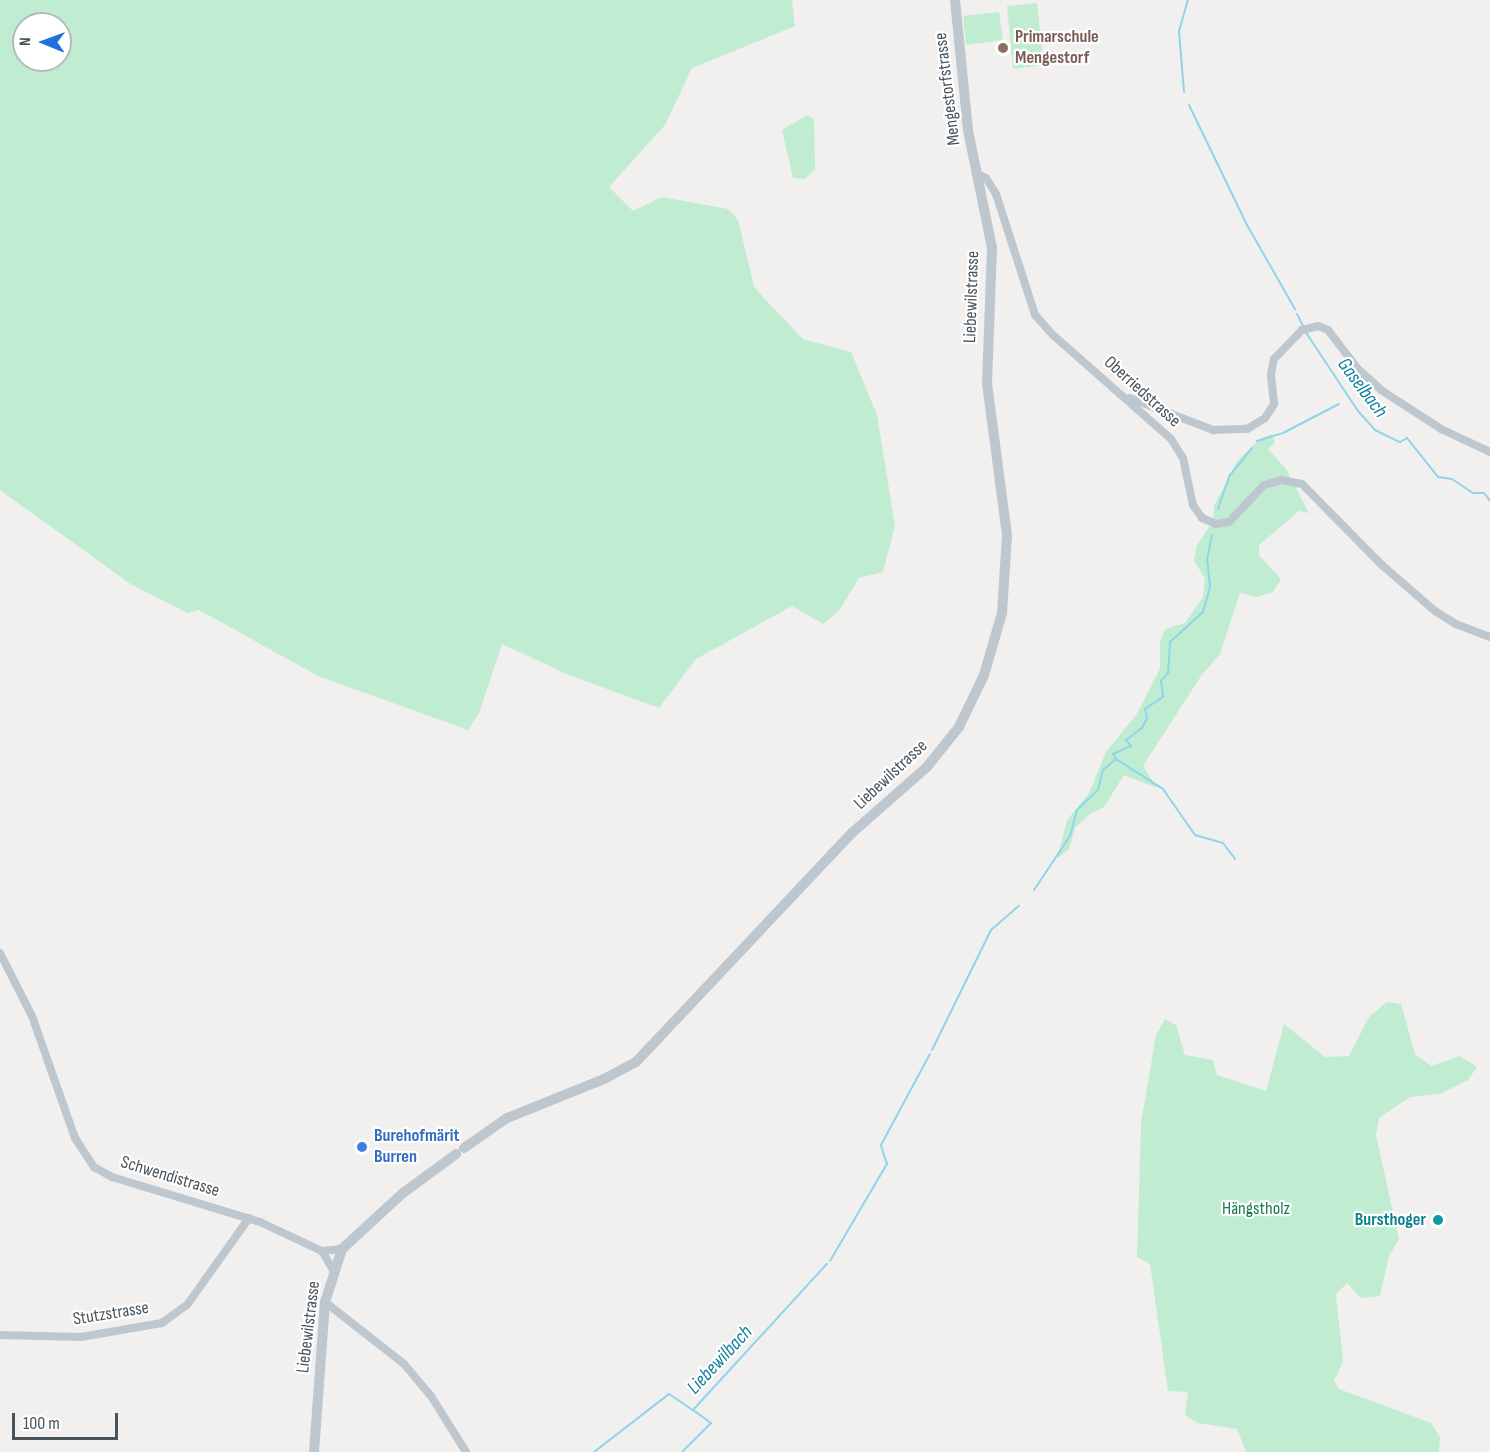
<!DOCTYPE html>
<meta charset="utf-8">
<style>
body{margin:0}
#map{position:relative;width:1490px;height:1452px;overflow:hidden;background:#f2efef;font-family:"Sofia Sans Condensed",sans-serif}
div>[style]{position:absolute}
.green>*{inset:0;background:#c0edd2}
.stream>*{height:2px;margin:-1px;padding:0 1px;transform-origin:1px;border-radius:1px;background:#8fd5e9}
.minor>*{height:8px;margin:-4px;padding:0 4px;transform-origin:4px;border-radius:4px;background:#bec7ce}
.tertiary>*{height:10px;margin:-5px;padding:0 5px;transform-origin:5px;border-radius:5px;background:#bec7ce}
.dots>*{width:16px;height:16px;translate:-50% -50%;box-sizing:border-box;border:3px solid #fff;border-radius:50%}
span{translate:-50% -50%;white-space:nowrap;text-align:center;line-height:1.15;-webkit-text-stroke:4.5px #fff;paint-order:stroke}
.education-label{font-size:18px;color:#785e54;font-weight:700}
.left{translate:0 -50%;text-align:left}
.street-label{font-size:18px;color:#48535c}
.shop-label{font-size:18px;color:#366cbe;font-weight:700}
.park-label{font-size:18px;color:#1b7b4c}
.culture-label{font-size:18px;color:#0d838f;font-weight:700}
.right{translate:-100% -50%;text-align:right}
.water-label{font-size:20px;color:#12809e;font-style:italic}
.north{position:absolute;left:12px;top:12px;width:60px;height:60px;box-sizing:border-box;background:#fff;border:2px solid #b6babe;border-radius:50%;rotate:271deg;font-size:16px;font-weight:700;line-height:24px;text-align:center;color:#48535c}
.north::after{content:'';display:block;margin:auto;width:21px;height:27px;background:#2071db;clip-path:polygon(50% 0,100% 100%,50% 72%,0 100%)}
.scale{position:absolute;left:12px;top:1413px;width:106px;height:27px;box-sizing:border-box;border:3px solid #48535c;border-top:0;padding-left:8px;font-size:18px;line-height:21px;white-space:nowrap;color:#48535c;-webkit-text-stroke:4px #fff;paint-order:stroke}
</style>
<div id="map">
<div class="green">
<i style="clip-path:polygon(evenodd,0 0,792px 0,795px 26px,692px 68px,665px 125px,609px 187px,633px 211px,662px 197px,728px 209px,738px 220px,754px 286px,762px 296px,803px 339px,851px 352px,877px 415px,895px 526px,883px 572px,859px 578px,839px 611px,823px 624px,792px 606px,696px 659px,659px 708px,569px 675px,502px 644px,479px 713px,468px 730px,318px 676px,199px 610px,187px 613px,129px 583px,0 490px,0 0,24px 24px,60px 24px,60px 60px,24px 60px,24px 24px)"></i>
<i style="clip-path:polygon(1037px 3px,1044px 65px,1013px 69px,1007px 6px)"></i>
<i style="clip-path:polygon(999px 12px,1003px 40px,966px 45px,963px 16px)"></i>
<i style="clip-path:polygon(807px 115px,814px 119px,815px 170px,804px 179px,793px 178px,782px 130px)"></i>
<i style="clip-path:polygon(1272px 434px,1275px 443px,1268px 449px,1286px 469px,1309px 513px,1299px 511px,1259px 545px,1259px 555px,1281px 579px,1273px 592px,1257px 597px,1240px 593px,1220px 654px,1201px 676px,1143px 766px,1157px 788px,1124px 775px,1104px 807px,1090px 814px,1075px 828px,1069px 849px,1057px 859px,1067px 820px,1089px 793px,1106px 752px,1136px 715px,1160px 669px,1160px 641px,1165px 629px,1185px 623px,1203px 597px,1205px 579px,1194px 560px,1197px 545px,1213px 521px,1214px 506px,1237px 461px,1260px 439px)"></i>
<i style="clip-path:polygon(1387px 1002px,1401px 1004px,1415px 1054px,1431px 1066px,1460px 1056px,1477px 1067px,1468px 1080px,1440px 1094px,1410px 1097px,1379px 1118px,1376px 1135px,1399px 1239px,1389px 1256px,1380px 1296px,1361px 1298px,1347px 1283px,1336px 1294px,1343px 1361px,1334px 1381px,1339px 1389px,1431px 1423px,1440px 1437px,1439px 1452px,1246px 1452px,1237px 1429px,1197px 1423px,1185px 1415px,1188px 1392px,1168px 1391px,1150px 1264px,1137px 1257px,1141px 1123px,1156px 1035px,1165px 1019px,1176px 1025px,1185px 1055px,1213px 1060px,1217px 1075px,1266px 1091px,1284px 1024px,1325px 1057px,1349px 1056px,1369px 1017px)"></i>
</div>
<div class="stream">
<i style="left:1184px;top:92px;width:61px;rotate:-94.7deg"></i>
<i style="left:1179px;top:31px;width:32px;rotate:-74deg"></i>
<i style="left:1189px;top:105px;width:133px;rotate:64.2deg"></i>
<i style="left:1247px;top:225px;width:97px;rotate:60.3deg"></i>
<i style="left:1297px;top:314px;width:13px;rotate:63deg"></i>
<i style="left:1305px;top:331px;width:96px;rotate:56.5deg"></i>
<i style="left:1358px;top:411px;width:25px;rotate:48deg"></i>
<i style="left:1375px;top:430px;width:28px;rotate:26deg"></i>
<i style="left:1400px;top:442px;width:8px;rotate:-30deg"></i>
<i style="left:1407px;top:438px;width:50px;rotate:51.5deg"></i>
<i style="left:1438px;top:477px;width:14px;rotate:8deg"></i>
<i style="left:1452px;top:479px;width:25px;rotate:34deg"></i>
<i style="left:1473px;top:493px;width:11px"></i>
<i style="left:1484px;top:493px;width:10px;rotate:53deg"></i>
<i style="left:1257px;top:441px;width:27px;rotate:-17deg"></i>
<i style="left:1283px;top:433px;width:63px;rotate:-27.4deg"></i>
<i style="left:1218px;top:509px;width:36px;rotate:-71deg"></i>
<i style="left:1230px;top:475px;width:35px;rotate:-51deg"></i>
<i style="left:1116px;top:759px;width:56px;rotate:32.6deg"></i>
<i style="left:1163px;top:789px;width:56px;rotate:55.2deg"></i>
<i style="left:1195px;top:835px;width:29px;rotate:16deg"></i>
<i style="left:1223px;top:843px;width:20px;rotate:53deg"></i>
<i style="left:1034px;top:890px;width:65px;rotate:-56.3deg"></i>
<i style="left:1070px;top:836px;width:27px;rotate:-75deg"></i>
<i style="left:1077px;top:810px;width:29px;rotate:-44deg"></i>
<i style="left:1098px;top:790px;width:21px;rotate:-76deg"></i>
<i style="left:1103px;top:770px;width:17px;rotate:-40deg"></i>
<i style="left:1116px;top:759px;width:6px;rotate:-121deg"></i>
<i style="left:1113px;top:754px;width:20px;rotate:-24deg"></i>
<i style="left:1131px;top:746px;width:8px;rotate:-130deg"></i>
<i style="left:1126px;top:740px;width:20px;rotate:-37deg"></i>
<i style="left:1142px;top:728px;width:11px;rotate:-63deg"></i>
<i style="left:1147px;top:718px;width:9px;rotate:-103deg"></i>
<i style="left:1145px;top:709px;width:22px;rotate:-34deg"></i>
<i style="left:1163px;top:697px;width:16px;rotate:-97deg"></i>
<i style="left:1161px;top:681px;width:11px;rotate:-49deg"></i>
<i style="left:1168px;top:673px;width:31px;rotate:-86deg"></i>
<i style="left:1170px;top:642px;width:45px;rotate:-42.3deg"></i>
<i style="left:1203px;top:612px;width:26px;rotate:-74deg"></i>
<i style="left:1210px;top:587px;width:27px;rotate:-96deg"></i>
<i style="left:1207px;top:560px;width:25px;rotate:-79deg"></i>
<i style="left:932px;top:1050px;width:134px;rotate:-63.8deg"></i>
<i style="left:991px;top:930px;width:37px;rotate:-41deg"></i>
<i style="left:830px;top:1261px;width:113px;rotate:-59.6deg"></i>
<i style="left:887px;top:1164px;width:20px;rotate:-108deg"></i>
<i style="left:881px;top:1145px;width:103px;rotate:-61.7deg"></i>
<i style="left:594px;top:1452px;width:95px;rotate:-37.7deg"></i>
<i style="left:669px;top:1394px;width:29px;rotate:34deg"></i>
<i style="left:693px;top:1410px;width:198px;rotate:-47.5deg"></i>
<i style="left:682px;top:1452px;width:41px;rotate:-45deg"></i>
<i style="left:711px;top:1423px;width:22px;rotate:-144deg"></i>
</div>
<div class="minor">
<i style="left:976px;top:173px;width:11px;rotate:27deg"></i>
<i style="left:986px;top:178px;width:19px;rotate:58deg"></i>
<i style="left:996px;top:194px;width:127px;rotate:72.1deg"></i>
<i style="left:1035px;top:315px;width:27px;rotate:48deg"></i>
<i style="left:1053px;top:335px;width:157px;rotate:41.4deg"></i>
<i style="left:1171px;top:439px;width:22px;rotate:58deg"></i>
<i style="left:1183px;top:458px;width:48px;rotate:78deg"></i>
<i style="left:1193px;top:505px;width:16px;rotate:55deg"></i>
<i style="left:1202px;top:518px;width:15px;rotate:23deg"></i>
<i style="left:1216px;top:524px;width:13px;rotate:-9deg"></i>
<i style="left:1229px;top:522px;width:51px;rotate:-46.6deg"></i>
<i style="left:1264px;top:485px;width:18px;rotate:-16deg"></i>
<i style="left:1281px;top:480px;width:21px;rotate:11deg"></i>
<i style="left:1302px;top:484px;width:114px;rotate:45.4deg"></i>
<i style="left:1382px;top:565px;width:70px;rotate:41deg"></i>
<i style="left:1435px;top:611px;width:25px;rotate:32deg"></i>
<i style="left:1456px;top:624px;width:36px;rotate:21deg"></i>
<i style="left:1130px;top:398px;width:89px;rotate:21.1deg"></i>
<i style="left:1213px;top:430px;width:34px;rotate:-2deg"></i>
<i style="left:1247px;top:429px;width:21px;rotate:-31deg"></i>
<i style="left:1265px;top:418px;width:17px;rotate:-57deg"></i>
<i style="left:1274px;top:404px;width:30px;rotate:-96deg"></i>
<i style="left:1271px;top:374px;width:15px;rotate:-79deg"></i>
<i style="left:1274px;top:359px;width:40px;rotate:-46deg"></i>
<i style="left:1302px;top:330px;width:16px;rotate:-14deg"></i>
<i style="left:1318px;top:326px;width:11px;rotate:22deg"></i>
<i style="left:1328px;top:330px;width:49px;rotate:52.4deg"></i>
<i style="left:1358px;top:369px;width:31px;rotate:42deg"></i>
<i style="left:1381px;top:390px;width:72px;rotate:33deg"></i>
<i style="left:1441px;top:429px;width:54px;rotate:25.1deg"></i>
<i style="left:0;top:953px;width:71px;rotate:63.1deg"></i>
<i style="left:32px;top:1016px;width:129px;rotate:70.6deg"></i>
<i style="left:75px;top:1138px;width:35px;rotate:57deg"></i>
<i style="left:94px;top:1167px;width:21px;rotate:29deg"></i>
<i style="left:112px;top:1177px;width:155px;rotate:16.9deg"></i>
<i style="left:260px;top:1222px;width:68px;rotate:25.1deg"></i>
<i style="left:322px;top:1251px;width:20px;rotate:-6deg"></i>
<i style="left:322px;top:1251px;width:22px;rotate:60deg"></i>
<i style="left:325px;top:1302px;width:100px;rotate:38.1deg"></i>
<i style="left:404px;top:1364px;width:42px;rotate:49.8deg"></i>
<i style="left:431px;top:1396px;width:66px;rotate:58deg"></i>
<i style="left:0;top:1335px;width:81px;rotate:1.4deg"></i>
<i style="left:81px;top:1337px;width:82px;rotate:-9.8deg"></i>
<i style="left:162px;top:1323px;width:31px;rotate:-36deg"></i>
<i style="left:187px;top:1305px;width:107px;rotate:-54.5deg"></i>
</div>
<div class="tertiary">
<i style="left:464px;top:1148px;width:52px;rotate:-34.9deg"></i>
<i style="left:507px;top:1118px;width:105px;rotate:-21.9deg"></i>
<i style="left:604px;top:1079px;width:36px;rotate:-28deg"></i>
<i style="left:636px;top:1062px;width:316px;rotate:-46.7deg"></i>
<i style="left:853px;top:832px;width:98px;rotate:-41.3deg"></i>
<i style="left:927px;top:767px;width:51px;rotate:-51.3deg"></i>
<i style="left:959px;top:727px;width:58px;rotate:-64.3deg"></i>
<i style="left:984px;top:675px;width:65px;rotate:-73.8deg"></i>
<i style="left:1002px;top:613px;width:78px;rotate:-86.3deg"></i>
<i style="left:1007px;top:535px;width:152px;rotate:-97.5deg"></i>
<i style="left:987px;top:384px;width:136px;rotate:-87.9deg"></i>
<i style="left:992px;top:248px;width:120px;rotate:-101.5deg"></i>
<i style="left:968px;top:130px;width:131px;rotate:-95.7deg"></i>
<i style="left:314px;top:1452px;width:150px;rotate:-85.8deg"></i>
<i style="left:325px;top:1302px;width:56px;rotate:-72.2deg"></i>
<i style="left:342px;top:1249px;width:83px;rotate:-42.6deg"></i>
<i style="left:403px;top:1193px;width:66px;rotate:-36.3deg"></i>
</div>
<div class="dots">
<i style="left:1003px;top:48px;background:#8d6e63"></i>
<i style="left:362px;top:1147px;background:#3f7fe0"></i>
<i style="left:1438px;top:1220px;background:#0f9aa8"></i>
</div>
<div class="education-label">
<span class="left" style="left:1015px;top:48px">Primarschule<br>Mengestorf</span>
</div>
<div class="street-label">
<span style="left:948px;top:89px;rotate:-97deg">Mengestorfstrasse</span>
<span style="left:972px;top:297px;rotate:-88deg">Liebewilstrasse</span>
<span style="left:1142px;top:392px;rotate:42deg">Oberriedstrasse</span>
<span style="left:891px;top:775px;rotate:-43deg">Liebewilstrasse</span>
<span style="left:170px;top:1177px;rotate:17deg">Schwendistrasse</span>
<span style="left:111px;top:1314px;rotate:-9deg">Stutzstrasse</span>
<span style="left:309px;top:1327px;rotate:-83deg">Liebewilstrasse</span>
</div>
<div class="shop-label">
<span class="left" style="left:374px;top:1147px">Burehofmärit<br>Burren</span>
</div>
<div class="park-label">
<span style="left:1256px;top:1209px">Hängstholz</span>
</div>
<div class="culture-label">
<span class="right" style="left:1426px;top:1220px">Bursthoger</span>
</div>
<div class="water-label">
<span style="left:1362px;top:388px;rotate:53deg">Gaselbach</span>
<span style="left:720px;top:1360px;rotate:-47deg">Liebewilbach</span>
</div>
<div class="north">N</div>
<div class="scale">100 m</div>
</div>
